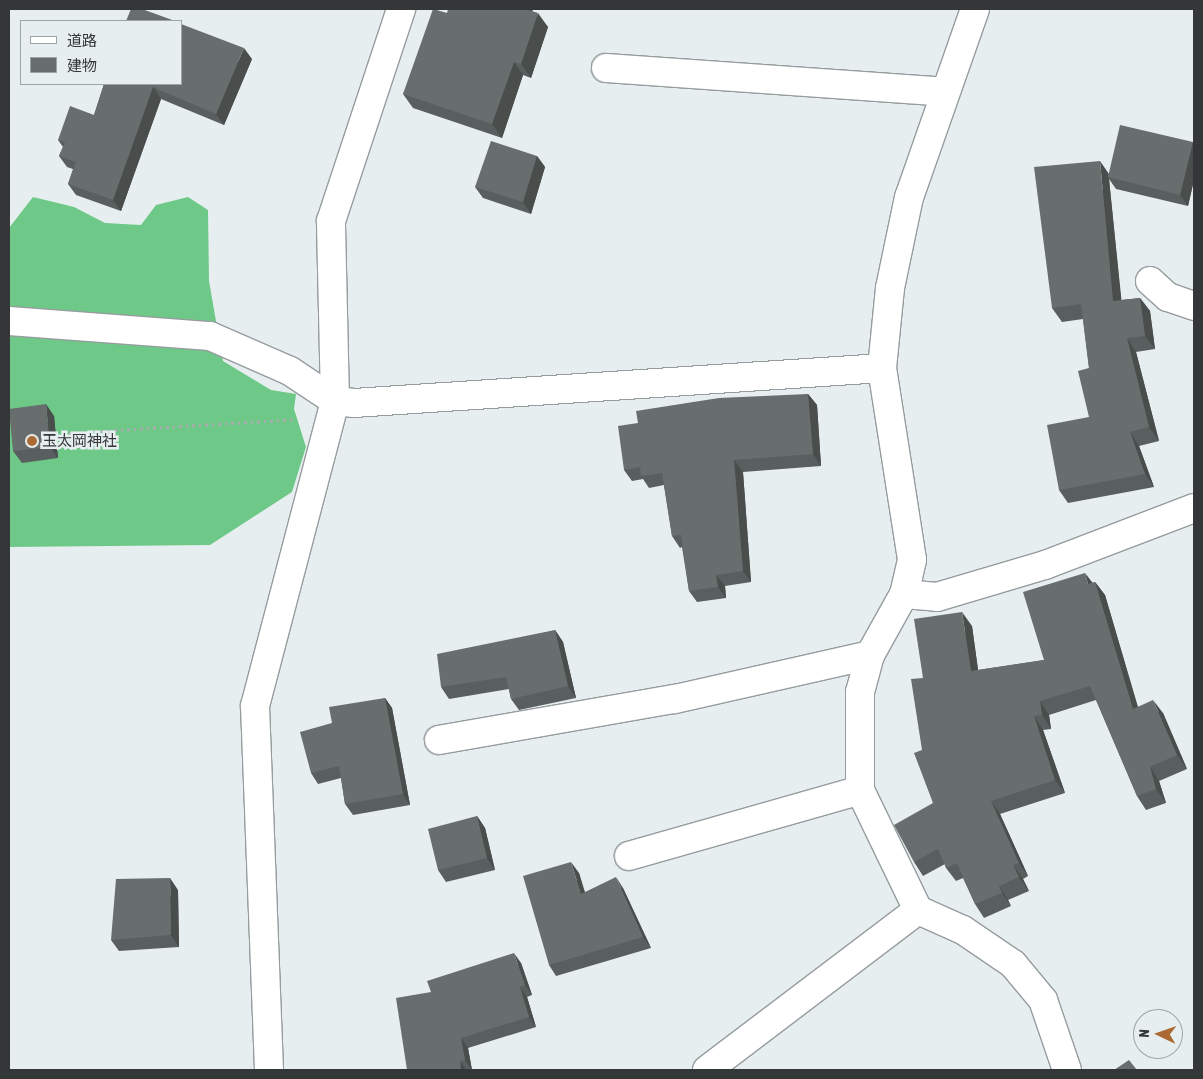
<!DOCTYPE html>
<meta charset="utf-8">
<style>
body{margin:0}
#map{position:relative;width:1203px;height:1079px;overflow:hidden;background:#e7eef0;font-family:"Asap Condensed","Noto Sans JP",sans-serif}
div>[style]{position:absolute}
.forest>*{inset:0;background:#6ec888}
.path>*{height:3px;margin-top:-1.5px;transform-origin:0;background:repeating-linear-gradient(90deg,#a8adaf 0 2.5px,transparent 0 6.5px)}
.roads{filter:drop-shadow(1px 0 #969c9e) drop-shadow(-1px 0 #969c9e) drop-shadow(0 1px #969c9e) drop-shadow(0 -1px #969c9e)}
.minor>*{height:28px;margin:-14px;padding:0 14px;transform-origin:14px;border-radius:14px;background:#fff}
.wall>*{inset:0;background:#595f5e}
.shaded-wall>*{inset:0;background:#494d4c}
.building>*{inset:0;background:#686e6d}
.dots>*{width:14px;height:14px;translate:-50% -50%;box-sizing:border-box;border:2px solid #e7eef0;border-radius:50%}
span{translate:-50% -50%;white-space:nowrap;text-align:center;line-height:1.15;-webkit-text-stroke:5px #e7eef0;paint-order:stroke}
.poi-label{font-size:15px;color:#343737}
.left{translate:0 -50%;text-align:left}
.frame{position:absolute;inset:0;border:10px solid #343737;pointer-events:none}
.legend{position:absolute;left:20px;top:20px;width:162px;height:65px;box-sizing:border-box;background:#e7eef0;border:1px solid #9fa5a6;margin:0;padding:6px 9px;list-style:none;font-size:15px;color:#343737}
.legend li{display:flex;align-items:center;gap:10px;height:25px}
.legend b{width:25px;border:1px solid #9fa5a6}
.north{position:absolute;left:1133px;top:1009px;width:50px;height:50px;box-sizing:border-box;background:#e7eef0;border:1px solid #9fa5a6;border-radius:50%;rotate:273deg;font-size:14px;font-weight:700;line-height:20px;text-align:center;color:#343737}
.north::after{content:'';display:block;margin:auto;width:18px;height:22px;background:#ab6a34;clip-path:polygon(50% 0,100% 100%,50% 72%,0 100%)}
</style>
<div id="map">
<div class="forest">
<i style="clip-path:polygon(33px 197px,74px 207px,105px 223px,141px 225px,156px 205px,188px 197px,208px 210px,209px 281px,223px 361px,271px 390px,296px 394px,294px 409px,306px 447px,292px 492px,210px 545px,9px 547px,9px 228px)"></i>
</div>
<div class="path">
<i style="left:69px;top:433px;width:226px;rotate:-3.5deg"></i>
</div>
<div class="roads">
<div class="minor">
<i style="left:975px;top:9px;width:199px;rotate:109.3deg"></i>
<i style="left:909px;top:197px;width:93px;rotate:101.8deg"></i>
<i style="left:890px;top:288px;width:80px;rotate:95.7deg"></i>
<i style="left:882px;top:368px;width:194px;rotate:81.1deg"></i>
<i style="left:912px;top:560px;width:35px;rotate:103deg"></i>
<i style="left:904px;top:594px;width:70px;rotate:119.1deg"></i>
<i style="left:870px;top:655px;width:38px;rotate:105deg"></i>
<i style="left:860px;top:692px;width:98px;rotate:90deg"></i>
<i style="left:860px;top:790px;width:133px;rotate:64.2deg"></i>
<i style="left:918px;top:910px;width:49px;rotate:24deg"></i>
<i style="left:963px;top:930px;width:60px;rotate:34.2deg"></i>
<i style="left:1013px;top:964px;width:47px;rotate:50.2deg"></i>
<i style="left:1043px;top:1000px;width:74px;rotate:71.1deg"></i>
<i style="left:606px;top:68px;width:340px;rotate:4deg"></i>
<i style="left:1150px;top:281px;width:24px;rotate:42deg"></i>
<i style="left:1168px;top:297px;width:28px;rotate:19deg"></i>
<i style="left:9px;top:321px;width:202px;rotate:4.3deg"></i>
<i style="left:210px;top:336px;width:87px;rotate:23.6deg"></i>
<i style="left:290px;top:371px;width:54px;rotate:33.7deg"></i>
<i style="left:335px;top:401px;width:19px;rotate:6deg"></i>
<i style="left:354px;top:403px;width:529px;rotate:-3.79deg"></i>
<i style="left:904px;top:594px;width:33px;rotate:5deg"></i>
<i style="left:937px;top:597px;width:113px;rotate:-16.5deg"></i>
<i style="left:1045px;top:565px;width:160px;rotate:-20.9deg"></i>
<i style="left:439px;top:740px;width:240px;rotate:-9.9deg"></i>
<i style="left:675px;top:699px;width:200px;rotate:-12.7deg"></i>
<i style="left:629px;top:856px;width:240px;rotate:-15.9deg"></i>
<i style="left:269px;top:1070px;width:364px;rotate:-92.2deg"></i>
<i style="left:255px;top:706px;width:315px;rotate:-75.3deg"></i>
<i style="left:335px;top:401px;width:180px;rotate:-91.3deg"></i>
<i style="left:331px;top:221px;width:223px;rotate:-71.7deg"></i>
<i style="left:707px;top:1070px;width:265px;rotate:-37.2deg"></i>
</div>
</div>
<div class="wall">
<i style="clip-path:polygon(532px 11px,548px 27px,531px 78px,523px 75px,502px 138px,413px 108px,403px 94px,447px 13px)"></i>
<i style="clip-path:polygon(252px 59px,224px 125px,161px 99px,121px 211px,76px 195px,68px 184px,73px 169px,67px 167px,59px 156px,63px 147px,58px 140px,94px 115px,104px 84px)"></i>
<i style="clip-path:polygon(1193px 142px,1194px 144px,1194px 180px,1188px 206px,1116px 189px,1109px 179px,1121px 300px,1140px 298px,1150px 311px,1155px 349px,1136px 352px,1159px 441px,1139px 446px,1154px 487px,1068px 503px,1059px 490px,1089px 417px,1089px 368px,1083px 319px,1062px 322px,1052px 308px,1109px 174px)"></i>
<i style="clip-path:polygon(537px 156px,545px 167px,531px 214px,483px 198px,475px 187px)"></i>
<i style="clip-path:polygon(808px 394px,817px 405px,821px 466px,743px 472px,751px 582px,725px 586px,726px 598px,697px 602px,689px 591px,682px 547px,680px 548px,672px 536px,664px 485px,649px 488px,643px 479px,632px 481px,624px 470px,638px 423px)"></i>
<i style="clip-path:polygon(54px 416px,58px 458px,22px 463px,13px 451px)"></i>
<i style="clip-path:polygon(1095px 582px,1105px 595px,1138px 707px,1163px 713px,1187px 769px,1159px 781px,1166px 803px,1146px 810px,1137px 796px,1096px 700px,1049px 715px,1051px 729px,1043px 730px,1065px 793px,1000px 814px,1028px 876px,1023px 879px,1029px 891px,1008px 900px,1011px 906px,984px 918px,975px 904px,963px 878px,956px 881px,946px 868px,945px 864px,923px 876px,914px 862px,933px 803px,922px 750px,923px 678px,972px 626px,978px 670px,1044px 660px,1092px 583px)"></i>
<i style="clip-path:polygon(555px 630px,563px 642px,576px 698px,519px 710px,511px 699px,509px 689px,449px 699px,441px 687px)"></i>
<i style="clip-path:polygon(385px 698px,392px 708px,410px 805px,353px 815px,345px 804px,341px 778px,318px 784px,311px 773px,332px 723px)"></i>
<i style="clip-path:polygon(477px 816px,485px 828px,495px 870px,446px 882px,438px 870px)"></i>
<i style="clip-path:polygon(579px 873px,585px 892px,623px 888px,651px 948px,556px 976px,549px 965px)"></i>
<i style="clip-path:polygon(178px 890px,179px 947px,119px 951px,111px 940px)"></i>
<i style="clip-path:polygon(521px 963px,532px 995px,527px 997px,536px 1027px,468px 1048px,472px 1070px,407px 1070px)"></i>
</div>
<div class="shaded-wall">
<i style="clip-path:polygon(521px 9px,533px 9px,529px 21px)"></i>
<i style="clip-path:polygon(538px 13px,548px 27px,531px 78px,521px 64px)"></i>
<i style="clip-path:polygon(244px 48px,252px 59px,224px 125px,216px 114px)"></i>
<i style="clip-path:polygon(514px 62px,523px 75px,502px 138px,492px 124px)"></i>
<i style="clip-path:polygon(153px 87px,161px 99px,121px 211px,113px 200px)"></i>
<i style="clip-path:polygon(1193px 142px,1194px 144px,1194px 180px,1188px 206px,1180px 195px)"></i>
<i style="clip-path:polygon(537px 156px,545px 167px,531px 214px,523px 202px)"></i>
<i style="clip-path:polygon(1100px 161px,1109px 174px,1108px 177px,1109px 179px,1123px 315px,1113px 301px)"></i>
<i style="clip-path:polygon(1140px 298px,1150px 311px,1155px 349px,1145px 336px)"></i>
<i style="clip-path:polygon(1127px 338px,1136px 352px,1159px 441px,1149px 427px)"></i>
<i style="clip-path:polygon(808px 394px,817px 405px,821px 466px,813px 454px)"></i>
<i style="clip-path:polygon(46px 404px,54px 416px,58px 458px,50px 447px)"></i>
<i style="clip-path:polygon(1130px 432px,1139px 446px,1154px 487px,1145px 474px)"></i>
<i style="clip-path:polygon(734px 460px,743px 472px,751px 582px,743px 571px)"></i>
<i style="clip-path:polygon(1085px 573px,1095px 586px,1088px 584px)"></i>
<i style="clip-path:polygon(716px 575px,725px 586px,726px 598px,718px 587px)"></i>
<i style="clip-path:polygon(1095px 582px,1105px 595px,1142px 722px,1133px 709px)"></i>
<i style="clip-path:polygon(962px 612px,972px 626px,980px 684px,971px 671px)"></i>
<i style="clip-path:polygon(555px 630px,563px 642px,576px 698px,568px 686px)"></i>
<i style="clip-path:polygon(385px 698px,392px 708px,410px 805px,403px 794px)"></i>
<i style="clip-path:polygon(1153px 700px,1163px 713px,1187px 769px,1177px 755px)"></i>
<i style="clip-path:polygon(1040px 701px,1049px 715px,1051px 729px,1042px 715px)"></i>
<i style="clip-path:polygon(1034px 716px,1043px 730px,1065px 793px,1055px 780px)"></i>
<i style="clip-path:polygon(1150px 767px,1159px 781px,1166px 803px,1156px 789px)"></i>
<i style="clip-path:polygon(991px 801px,1000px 814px,1028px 876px,1019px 863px)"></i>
<i style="clip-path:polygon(477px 816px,485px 828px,495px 870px,487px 858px)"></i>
<i style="clip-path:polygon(571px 862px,579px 873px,588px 905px,581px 894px)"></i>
<i style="clip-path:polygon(1013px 865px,1023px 879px,1029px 891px,1019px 877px)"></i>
<i style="clip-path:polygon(616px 877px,623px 888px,651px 948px,643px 937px)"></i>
<i style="clip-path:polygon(170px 878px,178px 890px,179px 947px,171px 935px)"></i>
<i style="clip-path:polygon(999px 886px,1008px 900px,1011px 906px,1002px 893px)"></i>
<i style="clip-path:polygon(514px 953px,521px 963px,532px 995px,525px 985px)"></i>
<i style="clip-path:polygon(520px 987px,527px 997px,536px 1027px,529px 1017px)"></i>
<i style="clip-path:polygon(461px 1038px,468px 1048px,472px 1070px,465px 1060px)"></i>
<i style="clip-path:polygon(460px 1061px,466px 1070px,461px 1070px)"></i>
</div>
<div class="building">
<i style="clip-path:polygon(131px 9px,142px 9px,175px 21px,126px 21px)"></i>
<i style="clip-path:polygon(433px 9px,447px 13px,448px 9px,525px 9px,538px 13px,521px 64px,514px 62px,492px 124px,403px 94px)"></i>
<i style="clip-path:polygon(181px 24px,244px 48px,216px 114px,153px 87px,113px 200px,68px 184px,76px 162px,59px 156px,65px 142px,58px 140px,70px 106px,94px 115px,104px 84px,181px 84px)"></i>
<i style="clip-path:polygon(1120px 125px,1193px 142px,1180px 195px,1108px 177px)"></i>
<i style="clip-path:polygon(491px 141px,537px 156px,523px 202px,475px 187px)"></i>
<i style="clip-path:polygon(1100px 161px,1113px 301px,1140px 298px,1145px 336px,1127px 338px,1149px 427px,1130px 432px,1145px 474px,1059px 490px,1047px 425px,1089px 417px,1078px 371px,1089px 368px,1081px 304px,1052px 308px,1034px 167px)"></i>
<i style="clip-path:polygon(808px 394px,813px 454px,734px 460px,743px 571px,716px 575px,718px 587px,689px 591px,681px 535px,672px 536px,662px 473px,641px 476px,640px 467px,624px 470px,618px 426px,638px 423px,636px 411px,719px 398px)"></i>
<i style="clip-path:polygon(46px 404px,50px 447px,13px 451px,9px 409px)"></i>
<i style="clip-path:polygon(1085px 573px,1088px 584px,1095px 582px,1133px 709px,1153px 700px,1177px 755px,1150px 767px,1156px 789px,1137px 796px,1090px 686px,1040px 701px,1042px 715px,1034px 716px,1055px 780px,991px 801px,1019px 863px,1013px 865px,1019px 877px,999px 886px,1002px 893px,975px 904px,957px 863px,946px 868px,938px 849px,914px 862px,894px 825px,933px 803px,914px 753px,922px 750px,911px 679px,923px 678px,914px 619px,962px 612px,971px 671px,1044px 660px,1023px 592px)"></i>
<i style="clip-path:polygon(555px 630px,568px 686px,511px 699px,506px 677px,441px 687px,437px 654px)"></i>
<i style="clip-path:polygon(385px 698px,403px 794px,345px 804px,339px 766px,311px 773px,300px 732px,332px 723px,329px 707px)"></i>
<i style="clip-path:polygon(477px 816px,487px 858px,438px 870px,428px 829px)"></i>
<i style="clip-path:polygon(571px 862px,581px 894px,616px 877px,643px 937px,549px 965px,523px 876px)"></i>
<i style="clip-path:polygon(170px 878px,171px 935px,111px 940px,116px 879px)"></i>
<i style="clip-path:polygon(514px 953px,525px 985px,520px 987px,529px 1017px,461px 1038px,465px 1060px,460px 1061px,461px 1070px,407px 1070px,396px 998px,431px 992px,427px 981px)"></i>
<i style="clip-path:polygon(1129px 1060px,1137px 1070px,1114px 1070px)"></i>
</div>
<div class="dots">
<i style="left:32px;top:441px;background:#ab6a34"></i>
</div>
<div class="poi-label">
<span class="left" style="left:42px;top:441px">玉太岡神社</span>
</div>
<div class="frame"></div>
<ul class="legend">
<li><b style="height:6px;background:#fff"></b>道路</li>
<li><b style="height:14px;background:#686e6d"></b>建物</li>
</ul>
<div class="north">N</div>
</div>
